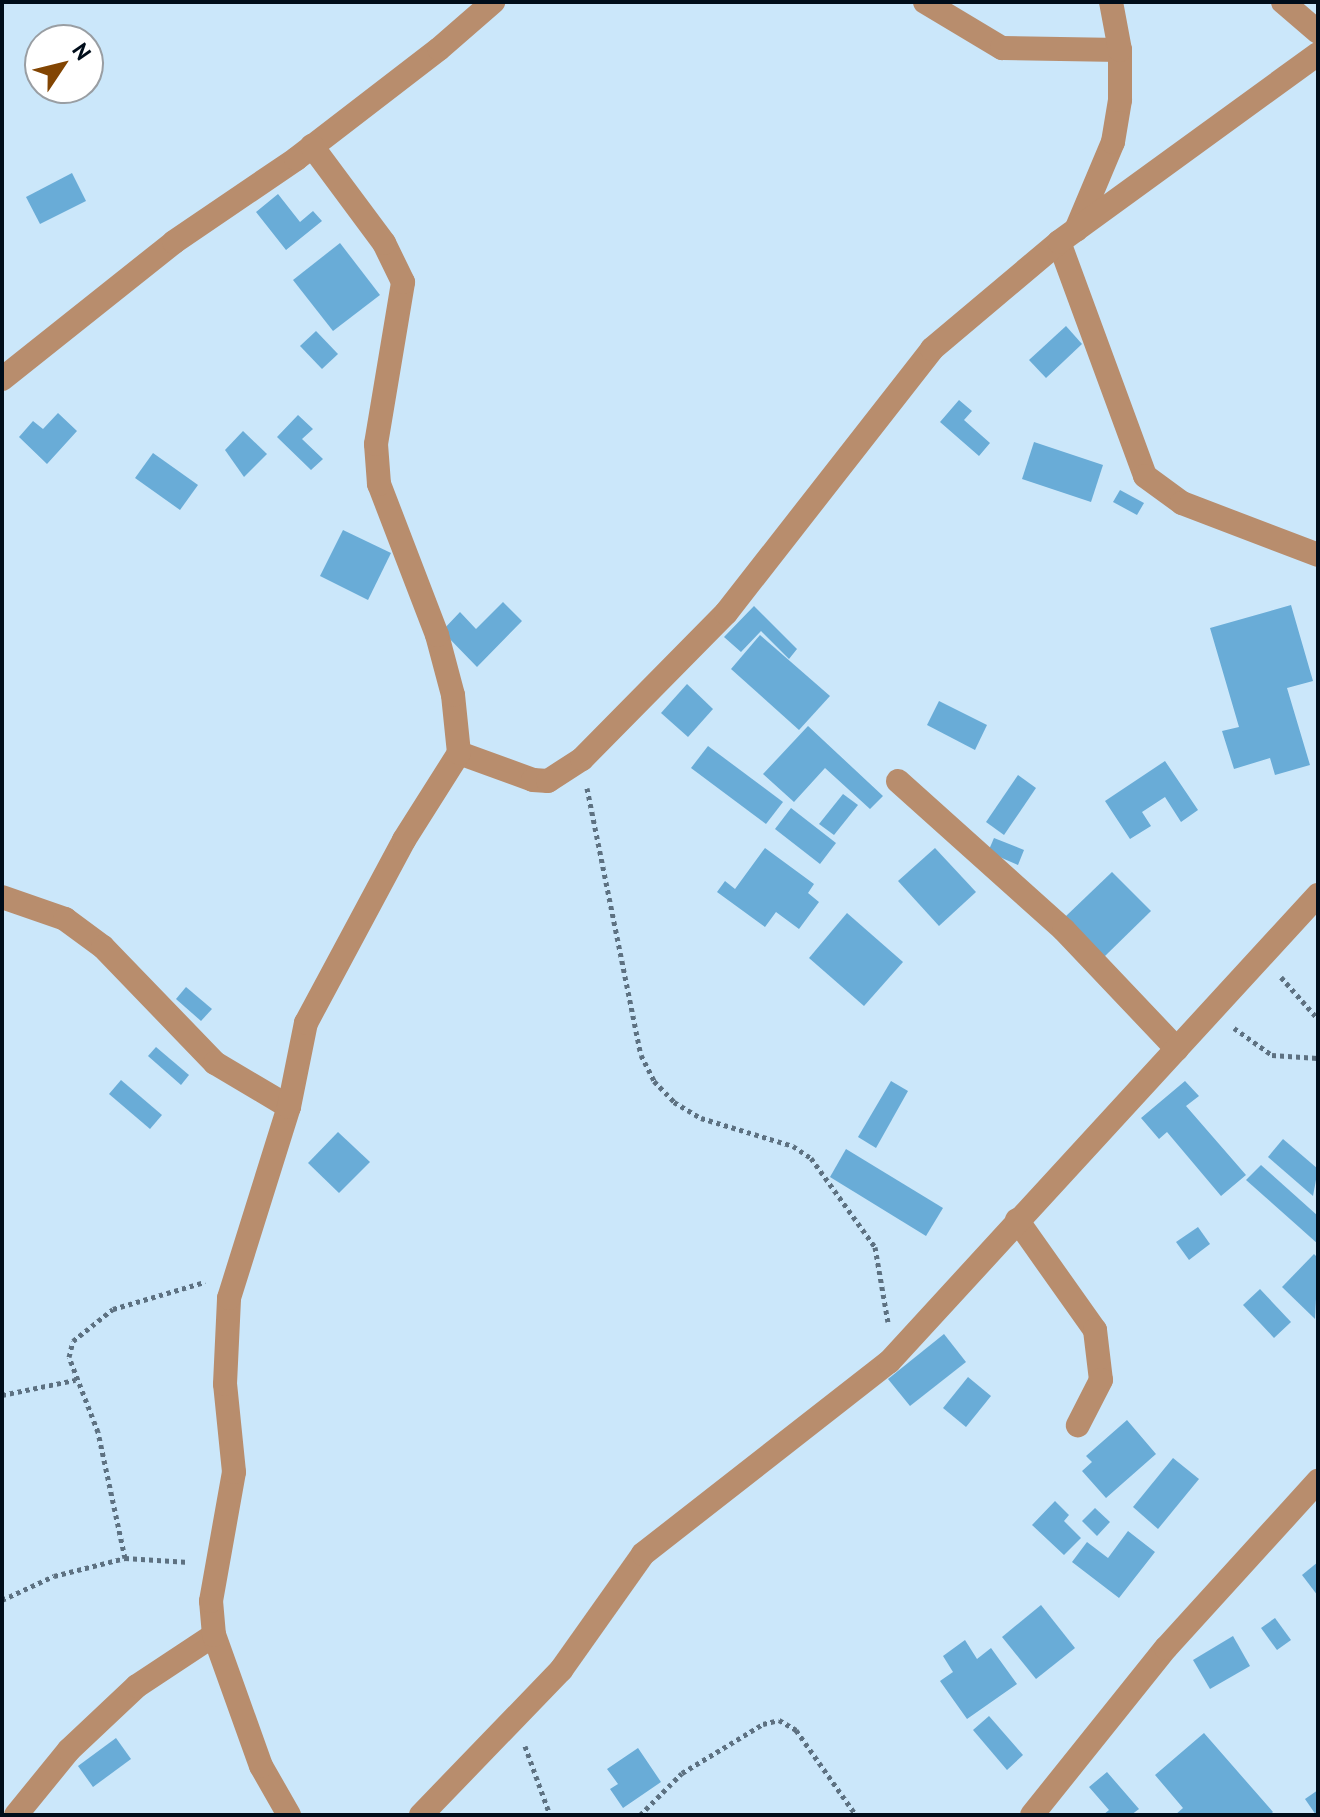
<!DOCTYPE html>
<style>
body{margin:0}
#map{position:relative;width:1320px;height:1817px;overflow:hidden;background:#cbe7fa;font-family:"PT Sans",sans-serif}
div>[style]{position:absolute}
.building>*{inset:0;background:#69acd7}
.path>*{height:5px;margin-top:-2.5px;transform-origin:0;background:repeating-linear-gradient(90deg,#5d7181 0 4px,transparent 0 8px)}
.minor>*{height:24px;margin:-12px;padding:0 12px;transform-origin:12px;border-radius:12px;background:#b88d6d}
span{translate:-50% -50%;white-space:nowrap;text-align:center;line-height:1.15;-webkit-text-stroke:7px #fff;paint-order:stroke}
.frame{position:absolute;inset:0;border:4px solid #000d1a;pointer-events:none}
.north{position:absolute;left:24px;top:24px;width:80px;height:80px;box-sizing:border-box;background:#fff;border:2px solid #999ea3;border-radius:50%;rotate:55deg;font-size:22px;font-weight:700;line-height:32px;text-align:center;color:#000d1a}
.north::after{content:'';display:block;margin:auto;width:28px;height:36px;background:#824503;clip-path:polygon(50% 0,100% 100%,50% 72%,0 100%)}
</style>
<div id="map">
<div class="building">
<i style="clip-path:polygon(72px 173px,86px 201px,40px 224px,26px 197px)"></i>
<i style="clip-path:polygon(278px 194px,300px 222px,313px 211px,322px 221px,286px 250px,256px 212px)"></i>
<i style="clip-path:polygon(340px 243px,380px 295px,333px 331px,293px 280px)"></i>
<i style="clip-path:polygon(1066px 326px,1082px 344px,1046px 378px,1029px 360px)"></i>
<i style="clip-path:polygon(316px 331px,338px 354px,322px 369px,300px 346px)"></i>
<i style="clip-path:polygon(959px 400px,972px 411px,964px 420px,990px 443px,979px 456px,940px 422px)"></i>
<i style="clip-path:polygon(58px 413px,77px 431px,47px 464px,19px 437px,33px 421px,43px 429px)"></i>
<i style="clip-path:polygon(298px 415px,313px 429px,302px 439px,323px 459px,311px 470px,277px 437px)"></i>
<i style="clip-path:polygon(243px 431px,267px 454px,244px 477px,225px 450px)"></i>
<i style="clip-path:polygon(1034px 442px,1103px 465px,1091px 502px,1022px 479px)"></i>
<i style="clip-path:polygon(153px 453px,198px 485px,180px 510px,135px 478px)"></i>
<i style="clip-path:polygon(1120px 490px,1144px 503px,1137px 515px,1113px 502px)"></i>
<i style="clip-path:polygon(343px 530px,391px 553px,368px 600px,320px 576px)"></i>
<i style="clip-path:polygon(503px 602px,522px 621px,477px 667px,442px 631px,460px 612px,476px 629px)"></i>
<i style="clip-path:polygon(1291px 605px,1313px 681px,1287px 688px,1310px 765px,1275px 775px,1270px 758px,1234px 769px,1222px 731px,1239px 727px,1210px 628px)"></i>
<i style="clip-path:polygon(754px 606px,797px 649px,789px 659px,761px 631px,741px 652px,724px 637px)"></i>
<i style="clip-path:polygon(760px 635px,830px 696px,799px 730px,731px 669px)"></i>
<i style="clip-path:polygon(687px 684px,713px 709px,688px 737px,661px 713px)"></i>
<i style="clip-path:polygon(939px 701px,987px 725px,975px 750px,927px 725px)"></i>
<i style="clip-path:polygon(808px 726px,883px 796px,870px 809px,825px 768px,794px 802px,763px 774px)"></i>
<i style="clip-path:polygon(708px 746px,783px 802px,766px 824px,691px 768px)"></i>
<i style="clip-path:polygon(1165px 761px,1198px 810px,1181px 822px,1165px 797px,1142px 812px,1151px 826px,1130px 839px,1105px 801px)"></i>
<i style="clip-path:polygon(1018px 775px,1036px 788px,1004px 835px,986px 822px)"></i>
<i style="clip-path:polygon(843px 794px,858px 805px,834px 835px,819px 824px)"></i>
<i style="clip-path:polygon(791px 808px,836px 843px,820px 864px,775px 829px)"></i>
<i style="clip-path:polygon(994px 838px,1024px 850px,1018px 865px,988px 852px)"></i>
<i style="clip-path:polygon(765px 848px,814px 884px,808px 893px,819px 902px,799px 929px,776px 912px,765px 927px,717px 892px,725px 881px,735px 889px)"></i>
<i style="clip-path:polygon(935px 848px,976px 892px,939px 926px,898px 881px)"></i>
<i style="clip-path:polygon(1112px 872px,1151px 911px,1104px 957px,1065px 917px)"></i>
<i style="clip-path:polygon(847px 913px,903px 962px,864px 1006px,809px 958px)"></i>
<i style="clip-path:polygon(186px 987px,212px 1009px,201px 1021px,176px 999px)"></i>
<i style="clip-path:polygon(156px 1047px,189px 1075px,181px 1085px,148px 1056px)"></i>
<i style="clip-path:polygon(121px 1080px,162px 1115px,150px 1129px,109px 1094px)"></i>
<i style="clip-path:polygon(891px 1081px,908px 1091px,876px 1148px,858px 1137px)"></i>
<i style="clip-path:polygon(1185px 1081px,1199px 1096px,1186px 1106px,1246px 1175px,1221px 1196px,1167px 1132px,1159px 1139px,1141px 1118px)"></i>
<i style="clip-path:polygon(338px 1132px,370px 1162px,339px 1193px,308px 1163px)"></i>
<i style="clip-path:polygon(1283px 1139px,1318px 1169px,1313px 1196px,1268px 1157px)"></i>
<i style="clip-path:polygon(846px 1149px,943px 1208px,926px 1236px,830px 1177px)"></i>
<i style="clip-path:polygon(1261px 1165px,1318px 1216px,1318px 1244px,1246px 1180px)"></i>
<i style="clip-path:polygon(1198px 1227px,1210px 1244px,1189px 1260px,1176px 1242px)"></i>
<i style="clip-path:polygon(1314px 1254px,1318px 1258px,1315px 1319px,1282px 1287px)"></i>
<i style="clip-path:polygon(1260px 1289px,1291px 1322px,1274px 1338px,1243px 1305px)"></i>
<i style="clip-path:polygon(944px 1334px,966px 1362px,910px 1406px,888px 1379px)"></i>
<i style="clip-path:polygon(968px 1377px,991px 1396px,966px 1427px,943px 1408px)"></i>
<i style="clip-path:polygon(1127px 1420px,1156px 1454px,1106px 1498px,1082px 1471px,1092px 1462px,1086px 1456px)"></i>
<i style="clip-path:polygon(1173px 1458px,1199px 1479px,1158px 1529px,1133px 1507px)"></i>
<i style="clip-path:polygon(1055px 1501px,1069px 1515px,1064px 1521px,1081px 1538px,1064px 1555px,1032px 1525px)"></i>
<i style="clip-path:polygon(1095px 1508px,1110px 1522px,1097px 1536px,1082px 1521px)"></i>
<i style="clip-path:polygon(1128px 1531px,1155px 1552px,1119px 1598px,1072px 1562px,1087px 1542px,1108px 1558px)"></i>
<i style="clip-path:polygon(1318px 1562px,1318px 1596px,1302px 1575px)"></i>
<i style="clip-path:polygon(1041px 1605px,1075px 1648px,1036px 1679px,1002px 1637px)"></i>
<i style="clip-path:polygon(1275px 1618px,1291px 1640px,1277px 1650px,1261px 1628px)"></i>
<i style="clip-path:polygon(1233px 1636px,1250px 1666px,1210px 1689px,1193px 1660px)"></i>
<i style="clip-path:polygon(965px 1640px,977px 1659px,991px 1648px,1017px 1684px,967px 1719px,940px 1681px,953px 1672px,943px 1656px)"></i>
<i style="clip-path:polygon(989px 1716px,1023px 1755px,1007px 1770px,973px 1730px)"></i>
<i style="clip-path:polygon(1204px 1733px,1273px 1812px,1270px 1815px,1175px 1815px,1183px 1808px,1155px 1775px)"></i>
<i style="clip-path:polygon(116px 1738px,131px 1759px,93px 1787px,78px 1766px)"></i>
<i style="clip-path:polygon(638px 1748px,661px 1782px,623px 1808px,610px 1789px,618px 1784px,607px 1769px)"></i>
<i style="clip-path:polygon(1107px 1772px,1139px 1809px,1131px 1815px,1103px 1815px,1109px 1810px,1089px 1787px)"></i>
<i style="clip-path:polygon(1318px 1790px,1318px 1815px,1316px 1815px,1305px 1799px)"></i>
</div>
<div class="path">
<i style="left:587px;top:788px;width:272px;rotate:78.6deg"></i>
<i style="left:641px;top:1055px;width:29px;rotate:63deg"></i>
<i style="left:654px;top:1081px;width:29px;rotate:46deg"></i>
<i style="left:674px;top:1102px;width:31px;rotate:31deg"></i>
<i style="left:701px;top:1118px;width:96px;rotate:16.9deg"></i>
<i style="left:793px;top:1146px;width:22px;rotate:34deg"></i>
<i style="left:811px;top:1158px;width:110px;rotate:54.3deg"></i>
<i style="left:875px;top:1247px;width:76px;rotate:80.2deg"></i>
<i style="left:1281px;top:977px;width:56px;rotate:48.6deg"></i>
<i style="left:1234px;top:1028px;width:47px;rotate:35.4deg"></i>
<i style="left:1272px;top:1055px;width:46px;rotate:3.7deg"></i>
<i style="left:2px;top:1395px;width:75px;rotate:-11.6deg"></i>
<i style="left:125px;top:1558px;width:129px;rotate:-102.1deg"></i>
<i style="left:98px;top:1432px;width:80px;rotate:-111.1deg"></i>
<i style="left:69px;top:1357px;width:16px;rotate:-76deg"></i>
<i style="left:73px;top:1341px;width:51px;rotate:-38.7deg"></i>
<i style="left:113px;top:1309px;width:96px;rotate:-16.4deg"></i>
<i style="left:2px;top:1600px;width:57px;rotate:-24.8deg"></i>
<i style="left:54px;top:1576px;width:73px;rotate:-14.2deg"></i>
<i style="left:125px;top:1558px;width:64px;rotate:3.6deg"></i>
<i style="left:525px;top:1746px;width:73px;rotate:70.1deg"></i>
<i style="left:640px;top:1815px;width:59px;rotate:-45deg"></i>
<i style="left:682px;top:1773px;width:95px;rotate:-31.2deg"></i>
<i style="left:763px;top:1724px;width:16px;rotate:-14deg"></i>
<i style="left:779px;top:1720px;width:20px;rotate:30deg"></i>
<i style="left:796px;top:1730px;width:104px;rotate:54.8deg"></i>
</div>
<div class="minor">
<i style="left:925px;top:2px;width:90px;rotate:30.9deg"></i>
<i style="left:1002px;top:48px;width:118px;rotate:1deg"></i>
<i style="left:1283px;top:2px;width:46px;rotate:40.6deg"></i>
<i style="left:1076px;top:230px;width:95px;rotate:-67.2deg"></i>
<i style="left:1113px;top:142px;width:43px;rotate:-80.5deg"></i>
<i style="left:1120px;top:100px;width:50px;rotate:-90deg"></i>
<i style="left:1120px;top:50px;width:49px;rotate:-100.6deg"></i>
<i style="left:1059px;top:242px;width:249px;rotate:69.8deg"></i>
<i style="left:1145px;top:476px;width:46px;rotate:36.1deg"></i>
<i style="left:1182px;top:503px;width:146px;rotate:20.9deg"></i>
<i style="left:2px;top:379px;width:220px;rotate:-38.5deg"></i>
<i style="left:174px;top:242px;width:148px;rotate:-34.2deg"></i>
<i style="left:296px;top:159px;width:180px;rotate:-37.6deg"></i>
<i style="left:439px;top:49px;width:72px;rotate:-41deg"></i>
<i style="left:459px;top:753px;width:79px;rotate:20deg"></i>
<i style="left:533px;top:780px;width:15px;rotate:4deg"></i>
<i style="left:548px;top:781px;width:40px;rotate:-32.9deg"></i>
<i style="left:582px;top:759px;width:205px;rotate:-45.4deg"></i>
<i style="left:726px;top:613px;width:335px;rotate:-52deg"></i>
<i style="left:932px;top:349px;width:166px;rotate:-40.1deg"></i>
<i style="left:1059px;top:242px;width:320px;rotate:-36deg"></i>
<i style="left:898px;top:781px;width:223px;rotate:41.9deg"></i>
<i style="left:1064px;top:930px;width:164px;rotate:46.5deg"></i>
<i style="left:2px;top:897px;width:67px;rotate:19.2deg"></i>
<i style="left:65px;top:919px;width:47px;rotate:36.4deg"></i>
<i style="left:103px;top:947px;width:161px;rotate:46deg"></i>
<i style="left:215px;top:1063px;width:86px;rotate:30.7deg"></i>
<i style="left:1017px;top:1220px;width:135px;rotate:54.7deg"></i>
<i style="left:1095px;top:1330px;width:50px;rotate:83.2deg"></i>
<i style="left:1101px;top:1380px;width:51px;rotate:117.1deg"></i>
<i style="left:16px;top:1815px;width:84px;rotate:-50.8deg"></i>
<i style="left:69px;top:1750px;width:93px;rotate:-43.3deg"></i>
<i style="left:137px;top:1686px;width:92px;rotate:-33.5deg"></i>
<i style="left:289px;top:1815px;width:56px;rotate:-119.7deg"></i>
<i style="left:261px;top:1766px;width:139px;rotate:-109.7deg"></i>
<i style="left:214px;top:1635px;width:34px;rotate:-95deg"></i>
<i style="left:211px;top:1601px;width:131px;rotate:-79.9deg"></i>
<i style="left:234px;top:1472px;width:88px;rotate:-95.8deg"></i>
<i style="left:225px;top:1384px;width:86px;rotate:-87.3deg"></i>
<i style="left:229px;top:1298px;width:200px;rotate:-72.6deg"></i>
<i style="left:289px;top:1107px;width:86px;rotate:-78.6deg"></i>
<i style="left:306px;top:1023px;width:208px;rotate:-61.8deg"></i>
<i style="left:404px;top:840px;width:103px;rotate:-57.7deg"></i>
<i style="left:459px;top:753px;width:58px;rotate:-95.9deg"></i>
<i style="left:453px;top:695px;width:62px;rotate:-104.9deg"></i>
<i style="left:437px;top:635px;width:162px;rotate:-111deg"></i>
<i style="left:379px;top:484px;width:40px;rotate:-94.3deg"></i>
<i style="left:376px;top:444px;width:164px;rotate:-80.5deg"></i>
<i style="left:403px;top:282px;width:43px;rotate:-116deg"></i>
<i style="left:384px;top:243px;width:121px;rotate:-126.6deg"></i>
<i style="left:421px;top:1815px;width:202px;rotate:-46deg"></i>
<i style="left:561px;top:1670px;width:142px;rotate:-54.7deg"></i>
<i style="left:643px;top:1554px;width:312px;rotate:-38deg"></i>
<i style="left:889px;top:1362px;width:634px;rotate:-47.43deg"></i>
<i style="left:1032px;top:1815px;width:214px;rotate:-51.3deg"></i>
<i style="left:1166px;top:1648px;width:226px;rotate:-47.7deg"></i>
</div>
<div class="frame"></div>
<div class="north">N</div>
</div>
